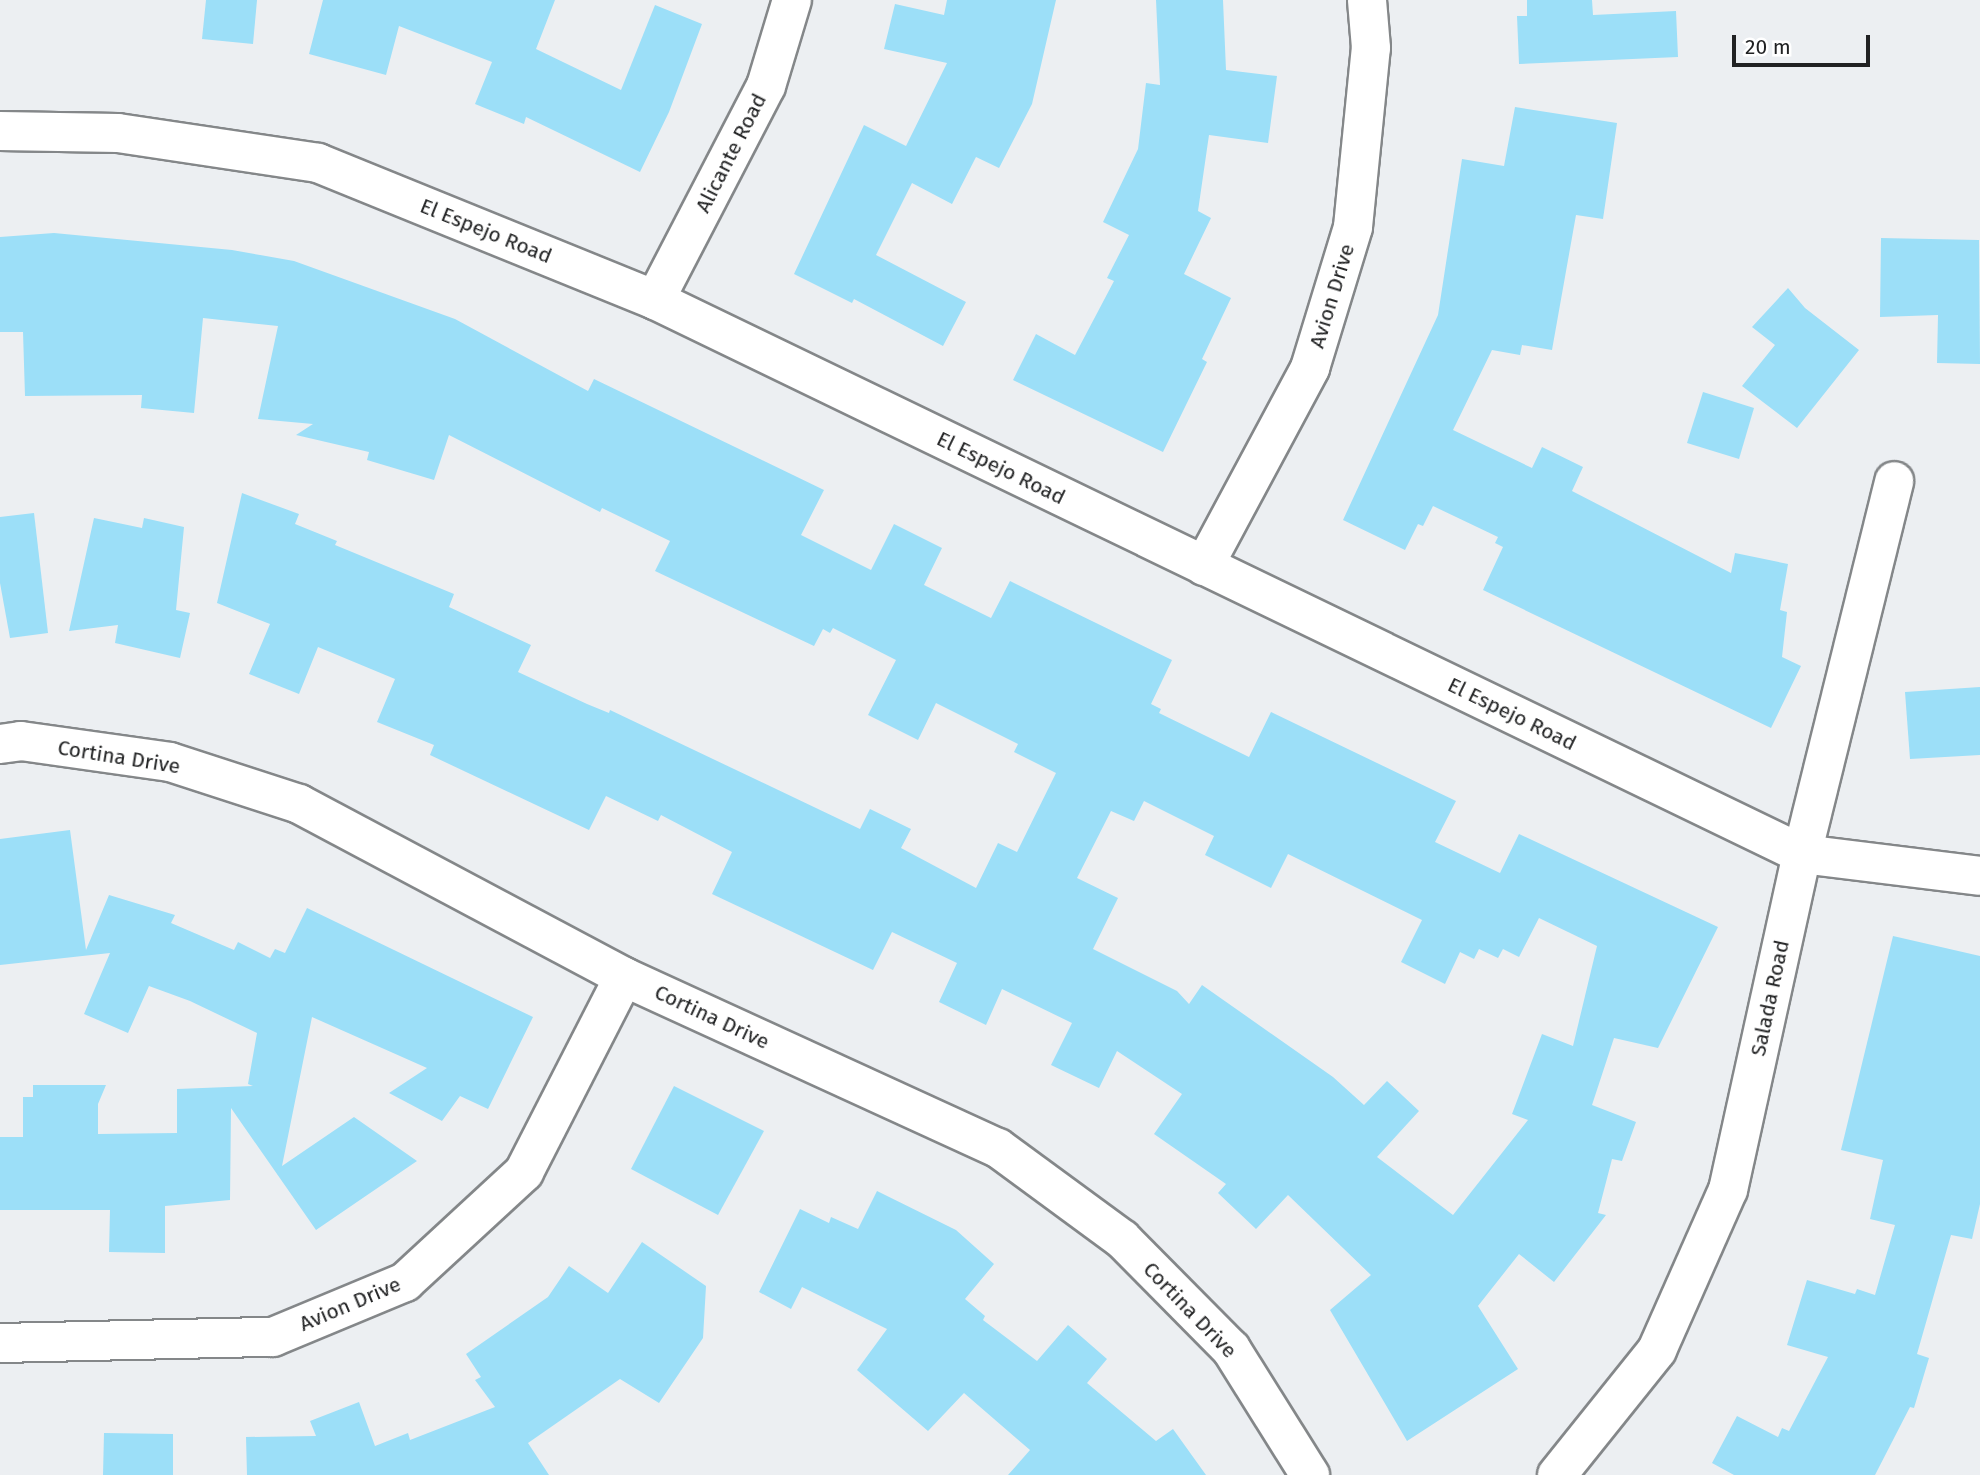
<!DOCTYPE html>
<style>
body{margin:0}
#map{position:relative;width:1980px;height:1475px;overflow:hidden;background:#eceff2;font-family:"Fira Sans",sans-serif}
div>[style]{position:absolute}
.building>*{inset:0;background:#9cdff8}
.roads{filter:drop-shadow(2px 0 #848789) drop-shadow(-2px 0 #848789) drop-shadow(0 2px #848789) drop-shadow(0 -2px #848789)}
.street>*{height:38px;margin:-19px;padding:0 19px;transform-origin:19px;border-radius:19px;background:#fff}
span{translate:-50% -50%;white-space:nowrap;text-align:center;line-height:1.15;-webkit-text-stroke:7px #fff;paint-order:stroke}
.street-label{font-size:21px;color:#212223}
.scale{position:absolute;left:1732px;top:35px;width:138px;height:32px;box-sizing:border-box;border:4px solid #212223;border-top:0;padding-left:9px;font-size:21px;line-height:24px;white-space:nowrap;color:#212223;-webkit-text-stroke:5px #fff;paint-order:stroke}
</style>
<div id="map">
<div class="building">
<i style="clip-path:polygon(206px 0,257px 0,253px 44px,202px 39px)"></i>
<i style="clip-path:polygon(323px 0,555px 0,536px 49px,621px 90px,655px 5px,702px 24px,669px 112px,640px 172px,526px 117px,524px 124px,475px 104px,492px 62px,399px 26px,386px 75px,309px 54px)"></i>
<i style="clip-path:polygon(947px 0,1056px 0,1032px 104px,999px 168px,976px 157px,952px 204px,912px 183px,876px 255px,966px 302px,943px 346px,854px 299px,852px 303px,794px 274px,864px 125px,906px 146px,947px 63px,884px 49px,895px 4px,944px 15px)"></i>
<i style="clip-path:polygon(1156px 0,1223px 0,1226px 70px,1277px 76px,1268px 143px,1209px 135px,1198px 211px,1211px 218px,1184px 274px,1231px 298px,1202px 359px,1207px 362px,1163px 452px,1013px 380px,1036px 334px,1075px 355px,1114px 281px,1107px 278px,1129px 235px,1103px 222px,1138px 149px,1146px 83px,1160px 85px)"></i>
<i style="clip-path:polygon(1527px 0,1592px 0,1593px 15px,1676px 11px,1678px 57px,1519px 64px,1517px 16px,1527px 16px)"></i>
<i style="clip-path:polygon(1515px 107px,1617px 123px,1603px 219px,1576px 215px,1552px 350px,1522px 345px,1520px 355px,1492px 350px,1453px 430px,1532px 468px,1542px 447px,1583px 467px,1572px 491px,1731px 573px,1735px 553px,1788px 564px,1780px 610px,1787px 612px,1782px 657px,1801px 666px,1771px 728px,1483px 590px,1503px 547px,1495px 543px,1498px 537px,1433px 506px,1423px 526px,1418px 524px,1405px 550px,1343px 520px,1438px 315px,1462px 159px,1504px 166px)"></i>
<i style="clip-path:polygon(evenodd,54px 233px,232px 250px,294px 261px,455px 319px,588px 391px,594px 379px,824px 490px,801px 535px,871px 570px,894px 524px,942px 548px,924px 585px,991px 618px,1010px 581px,1172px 660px,1151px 704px,1161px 709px,1159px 713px,1249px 757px,1271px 712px,1456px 801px,1435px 842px,1500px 873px,1519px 834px,1718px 927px,1658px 1048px,1614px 1038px,1592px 1105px,1636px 1122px,1622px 1161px,1612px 1159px,1598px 1213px,1606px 1215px,1554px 1282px,1519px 1254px,1478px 1306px,1518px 1369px,1407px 1441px,1330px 1310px,1371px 1275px,1288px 1195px,1256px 1229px,1218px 1193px,1226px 1184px,1154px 1134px,1182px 1094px,1117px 1051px,1099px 1088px,1051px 1065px,1072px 1023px,1002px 989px,986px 1025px,939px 1002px,957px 963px,892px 932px,873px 970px,712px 894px,732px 852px,661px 815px,658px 821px,606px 796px,589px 830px,430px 755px,434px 745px,377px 722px,395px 679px,318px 647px,299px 694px,249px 674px,270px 624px,217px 603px,242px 493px,299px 514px,295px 524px,337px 541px,335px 545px,454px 594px,449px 607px,531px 645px,518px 672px,587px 704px,609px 713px,610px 710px,860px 829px,870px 809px,911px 829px,901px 848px,976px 888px,998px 843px,1017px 852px,1056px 773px,1014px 752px,1018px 744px,936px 703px,918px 740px,868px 715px,896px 660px,833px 628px,830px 633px,823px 629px,814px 646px,655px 571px,670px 541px,602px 508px,600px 512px,449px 435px,434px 480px,367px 460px,369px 452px,296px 435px,313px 424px,258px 419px,278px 326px,203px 318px,194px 413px,141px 408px,142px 395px,25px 396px,23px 332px,0 332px,0 237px,54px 233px,1144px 801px,1214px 836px,1205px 855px,1271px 888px,1288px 854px,1422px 920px,1401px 962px,1445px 984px,1460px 952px,1474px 959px,1479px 949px,1498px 958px,1503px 949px,1519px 957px,1539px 918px,1597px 946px,1573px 1046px,1542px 1034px,1512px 1114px,1528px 1120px,1453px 1215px,1377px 1157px,1419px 1111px,1387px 1081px,1364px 1105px,1333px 1077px,1202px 985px,1189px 1004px,1177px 991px,1093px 949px,1118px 898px,1077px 878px,1111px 811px,1134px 821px,1144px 801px)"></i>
<i style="clip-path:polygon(1881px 238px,1979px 240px,1980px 364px,1937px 363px,1938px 315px,1880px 317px)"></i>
<i style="clip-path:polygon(1788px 288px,1805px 308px,1859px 350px,1797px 428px,1742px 386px,1775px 345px,1752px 327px)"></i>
<i style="clip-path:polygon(1703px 392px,1754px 408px,1739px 459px,1687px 443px)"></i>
<i style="clip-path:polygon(34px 513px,48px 633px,10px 638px,0 583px,0 517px)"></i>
<i style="clip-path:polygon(94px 518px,142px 528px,144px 518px,184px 527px,176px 610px,190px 613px,180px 658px,115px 643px,118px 625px,69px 631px)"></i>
<i style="clip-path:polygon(1980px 687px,1980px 755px,1910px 759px,1905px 692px)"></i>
<i style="clip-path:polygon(70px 830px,86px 950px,109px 895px,175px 915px,171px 923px,234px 950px,238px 942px,270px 958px,275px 949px,285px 953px,307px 908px,533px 1017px,488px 1109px,460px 1096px,442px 1121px,389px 1093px,427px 1068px,312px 1017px,282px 1166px,354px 1117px,417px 1161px,316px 1230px,231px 1108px,230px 1200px,165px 1206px,165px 1253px,109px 1252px,110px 1210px,0 1210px,0 1137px,23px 1137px,23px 1097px,33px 1097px,33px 1085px,106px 1085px,98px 1104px,98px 1134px,177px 1133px,177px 1089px,253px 1086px,248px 1084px,257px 1033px,190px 1001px,149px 986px,128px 1033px,84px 1014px,110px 953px,0 965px,0 839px)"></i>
<i style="clip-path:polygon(1893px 936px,1980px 956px,1980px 1204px,1972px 1239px,1951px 1235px,1917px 1354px,1929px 1358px,1914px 1408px,1910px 1407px,1875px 1475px,1734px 1475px,1712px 1463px,1737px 1416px,1778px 1437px,1782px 1428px,1789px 1431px,1828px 1357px,1787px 1345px,1807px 1280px,1855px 1294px,1857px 1289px,1875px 1295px,1895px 1225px,1870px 1219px,1883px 1160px,1841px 1150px)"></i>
<i style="clip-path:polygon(674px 1086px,764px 1131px,718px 1215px,631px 1169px)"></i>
<i style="clip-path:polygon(877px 1191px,956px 1230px,994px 1264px,965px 1299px,985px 1316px,983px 1320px,1037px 1361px,1068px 1325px,1107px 1359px,1087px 1383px,1156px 1441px,1173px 1429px,1206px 1475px,1008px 1475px,1030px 1450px,964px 1393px,928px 1431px,857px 1370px,887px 1329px,802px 1287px,791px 1309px,759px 1292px,800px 1209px,829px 1223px,831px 1217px,858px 1229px)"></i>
<i style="clip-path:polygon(642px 1242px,706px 1286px,703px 1338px,659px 1403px,620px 1379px,528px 1443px,549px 1475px,247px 1475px,246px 1437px,316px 1436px,310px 1421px,359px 1402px,375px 1446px,408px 1433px,410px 1440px,495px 1407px,475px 1380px,481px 1377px,466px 1354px,548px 1297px,569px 1266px,608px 1293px)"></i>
<i style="clip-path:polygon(104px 1433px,173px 1434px,173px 1475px,103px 1475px)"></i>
</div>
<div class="roads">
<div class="street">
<i style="left:0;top:131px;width:118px;rotate:1deg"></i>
<i style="left:118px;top:133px;width:202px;rotate:8.5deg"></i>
<i style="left:318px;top:163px;width:364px;rotate:22.1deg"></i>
<i style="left:655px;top:300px;width:1274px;rotate:25.78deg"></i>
<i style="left:1802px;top:854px;width:179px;rotate:7deg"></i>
<i style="left:655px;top:300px;width:241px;rotate:-62.6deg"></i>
<i style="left:766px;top:86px;width:90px;rotate:-73.2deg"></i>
<i style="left:1204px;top:566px;width:225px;rotate:-61.8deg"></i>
<i style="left:1310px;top:368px;width:147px;rotate:-73deg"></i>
<i style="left:1353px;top:227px;width:180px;rotate:-84.3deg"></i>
<i style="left:1371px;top:48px;width:48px;rotate:-94.8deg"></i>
<i style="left:0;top:744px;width:21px;rotate:-8deg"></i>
<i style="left:21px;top:741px;width:150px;rotate:8deg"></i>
<i style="left:170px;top:762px;width:136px;rotate:18deg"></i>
<i style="left:299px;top:804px;width:368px;rotate:28deg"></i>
<i style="left:624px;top:977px;width:411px;rotate:24.6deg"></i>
<i style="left:998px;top:1148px;width:154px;rotate:36.3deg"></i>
<i style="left:1122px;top:1239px;width:155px;rotate:45.3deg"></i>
<i style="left:1231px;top:1349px;width:149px;rotate:57.9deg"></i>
<i style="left:0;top:1343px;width:273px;rotate:-1.3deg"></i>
<i style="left:273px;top:1337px;width:143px;rotate:-22.6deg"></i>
<i style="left:405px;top:1282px;width:162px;rotate:-42.7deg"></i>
<i style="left:524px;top:1172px;width:219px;rotate:-62.9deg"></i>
<i style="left:1557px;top:1475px;width:160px;rotate:-51.3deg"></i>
<i style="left:1657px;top:1350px;width:175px;rotate:-66.1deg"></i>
<i style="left:1728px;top:1190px;width:344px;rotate:-77.6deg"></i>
<i style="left:1802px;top:854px;width:384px;rotate:-76.1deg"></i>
</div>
</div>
<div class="street-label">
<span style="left:731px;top:153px;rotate:-63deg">Alicante Road</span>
<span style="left:486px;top:231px;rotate:22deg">El Espejo Road</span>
<span style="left:1332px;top:296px;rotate:-73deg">Avion Drive</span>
<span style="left:1001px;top:468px;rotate:26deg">El Espejo Road</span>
<span style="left:1512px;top:714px;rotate:26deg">El Espejo Road</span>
<span style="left:119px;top:757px;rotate:9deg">Cortina Drive</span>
<span style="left:1770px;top:998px;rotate:-78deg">Salada Road</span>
<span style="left:712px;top:1017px;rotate:25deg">Cortina Drive</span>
<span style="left:350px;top:1304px;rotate:-23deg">Avion Drive</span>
<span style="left:1190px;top:1310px;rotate:46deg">Cortina Drive</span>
</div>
<div class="scale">20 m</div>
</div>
